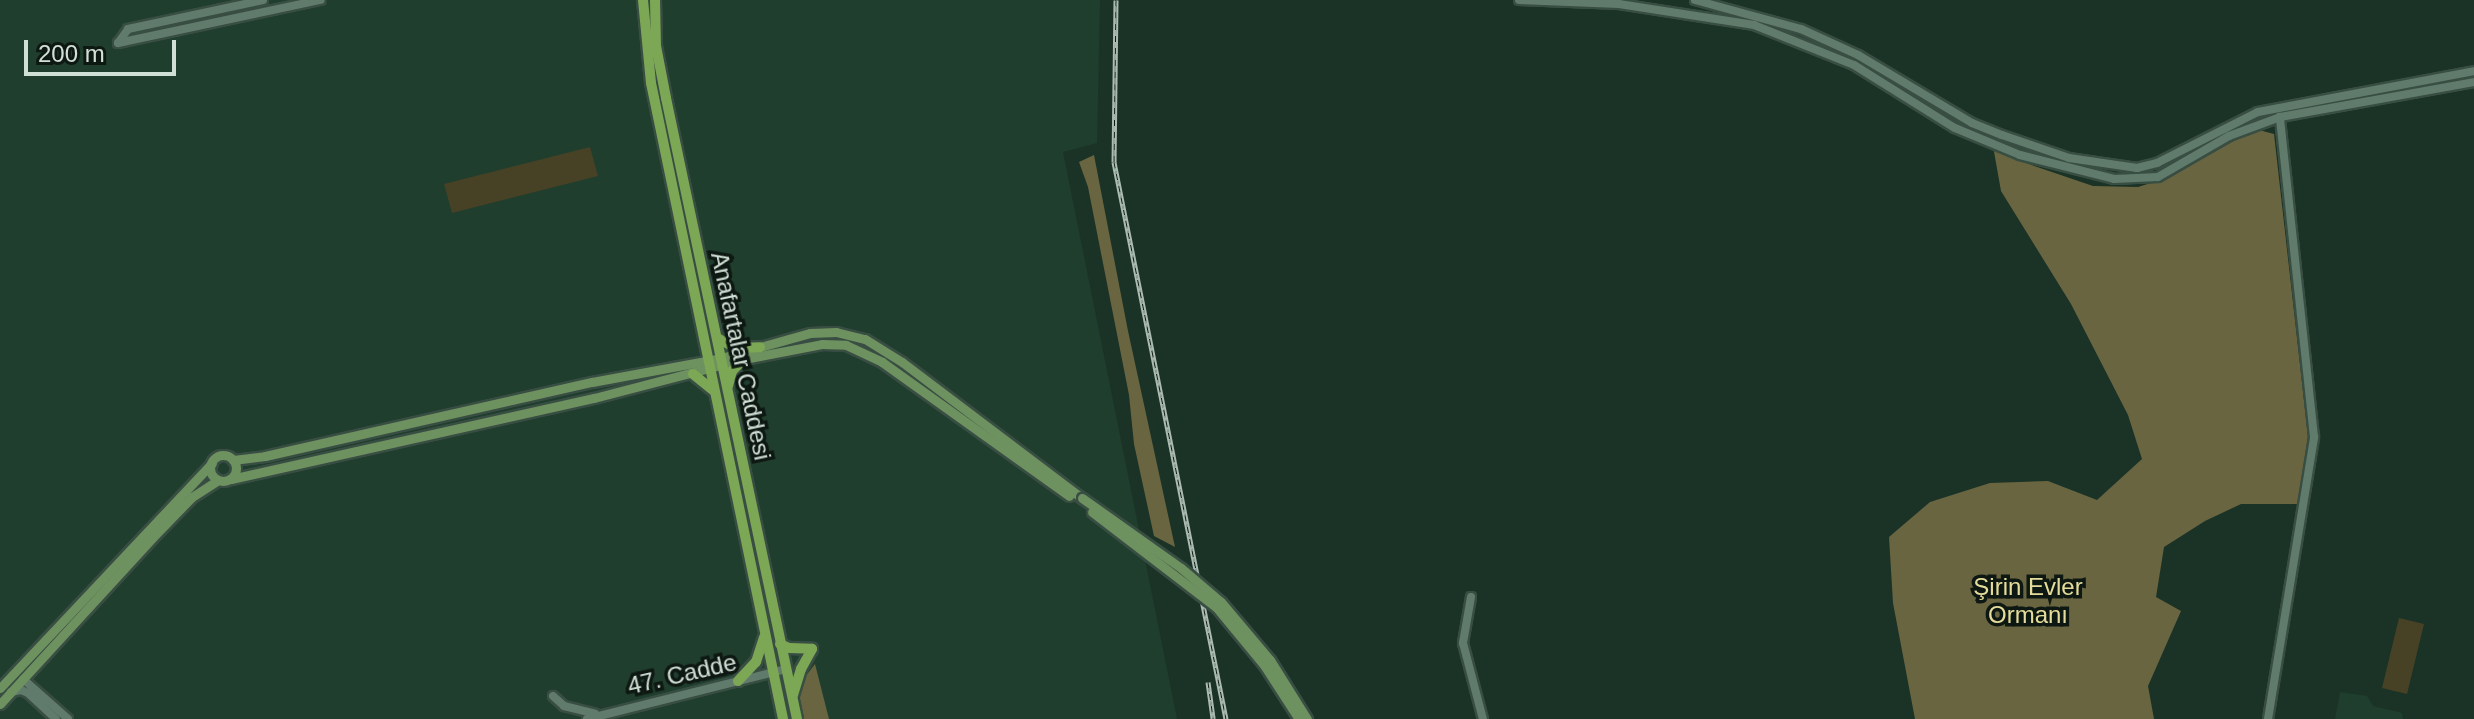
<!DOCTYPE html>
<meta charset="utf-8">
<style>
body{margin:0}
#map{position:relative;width:2474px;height:719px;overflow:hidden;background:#1b3326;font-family:Arial,sans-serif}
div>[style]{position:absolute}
.built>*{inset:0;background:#1f3e2d}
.green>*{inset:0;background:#474225}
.forest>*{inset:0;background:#6a6541}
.roads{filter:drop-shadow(2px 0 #394e43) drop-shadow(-2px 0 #394e43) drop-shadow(0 2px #394e43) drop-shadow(0 -2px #394e43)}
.tertiary>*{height:8px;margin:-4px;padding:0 4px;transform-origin:4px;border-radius:4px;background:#607b6b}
.secondary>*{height:9px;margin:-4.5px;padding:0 4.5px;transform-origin:4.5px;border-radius:4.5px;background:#6e9160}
.secondary>.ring{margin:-4.5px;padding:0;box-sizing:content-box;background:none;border:9px solid #6e9160;border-radius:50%}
.primary>*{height:10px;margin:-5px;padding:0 5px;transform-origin:5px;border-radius:5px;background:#7ca755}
.rail>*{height:5px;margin-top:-2.5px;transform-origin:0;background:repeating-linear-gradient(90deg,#0e1812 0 6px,#acbcb3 0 12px);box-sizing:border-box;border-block:2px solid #acbcb3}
.bridges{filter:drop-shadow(2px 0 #394e43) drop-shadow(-2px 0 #394e43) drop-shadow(0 2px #394e43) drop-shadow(0 -2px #394e43)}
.secondary-bridge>*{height:9px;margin:-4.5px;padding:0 4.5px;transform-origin:4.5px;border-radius:4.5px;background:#6e9160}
span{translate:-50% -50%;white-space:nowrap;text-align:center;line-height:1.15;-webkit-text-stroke:7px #0e1812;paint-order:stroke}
.street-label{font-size:24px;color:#d1e0d7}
.park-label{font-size:24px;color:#e5dc9c}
.scale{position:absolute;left:24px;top:40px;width:152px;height:36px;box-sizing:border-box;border:4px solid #d1e0d7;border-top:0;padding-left:10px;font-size:24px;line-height:28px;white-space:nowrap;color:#d1e0d7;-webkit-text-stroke:6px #0e1812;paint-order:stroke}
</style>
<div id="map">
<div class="built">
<i style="clip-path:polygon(0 0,1100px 0,1097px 143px,1063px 152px,1177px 719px,0 719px)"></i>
<i style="clip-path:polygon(2340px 692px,2367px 696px,2373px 706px,2402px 713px,2403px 719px,2335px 719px)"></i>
</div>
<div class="green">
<i style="clip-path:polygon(590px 147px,598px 176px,452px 213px,444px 184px)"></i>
<i style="clip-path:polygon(2399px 618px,2424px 624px,2407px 694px,2382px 688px)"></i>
</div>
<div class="forest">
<i style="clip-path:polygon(2255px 129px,2274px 134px,2308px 436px,2298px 504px,2241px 504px,2205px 521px,2164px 547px,2156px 597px,2181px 611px,2148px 686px,2154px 719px,1915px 719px,1893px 603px,1889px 537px,1930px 502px,1990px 483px,2048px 481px,2097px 500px,2142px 459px,2128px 415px,2071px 304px,2001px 191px,1993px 146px,2014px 159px,2093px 186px,2138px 187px,2167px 178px)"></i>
<i style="clip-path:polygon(1094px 155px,1128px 331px,1175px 547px,1154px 536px,1134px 444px,1129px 395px,1088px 187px,1079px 162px)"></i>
<i style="clip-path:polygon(815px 664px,829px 719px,801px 719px,799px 694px,805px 677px)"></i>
</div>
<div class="roads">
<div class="tertiary">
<i style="left:1519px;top:0;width:100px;rotate:2.3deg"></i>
<i style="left:1619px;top:4px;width:137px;rotate:8.8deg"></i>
<i style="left:1754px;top:25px;width:108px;rotate:21.8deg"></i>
<i style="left:1854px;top:65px;width:119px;rotate:32deg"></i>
<i style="left:1955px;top:128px;width:70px;rotate:22.6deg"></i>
<i style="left:2020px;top:155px;width:97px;rotate:14.3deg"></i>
<i style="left:2114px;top:179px;width:44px;rotate:-2.6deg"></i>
<i style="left:2158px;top:177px;width:82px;rotate:-30deg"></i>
<i style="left:2229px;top:136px;width:54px;rotate:-20.4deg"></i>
<i style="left:2280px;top:117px;width:197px;rotate:-10.2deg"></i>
<i style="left:1695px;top:0;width:110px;rotate:15.3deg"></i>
<i style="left:1801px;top:29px;width:63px;rotate:24.5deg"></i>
<i style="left:1858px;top:55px;width:133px;rotate:30.8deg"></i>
<i style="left:1972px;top:123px;width:32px;rotate:22deg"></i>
<i style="left:2002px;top:135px;width:71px;rotate:18.9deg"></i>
<i style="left:2069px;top:158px;width:69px;rotate:8.4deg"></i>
<i style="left:2137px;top:168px;width:21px;rotate:-14deg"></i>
<i style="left:2157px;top:163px;width:113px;rotate:-26.8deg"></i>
<i style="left:2258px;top:112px;width:220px;rotate:-10.7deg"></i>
<i style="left:118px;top:43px;width:207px;rotate:-12deg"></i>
<i style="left:118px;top:43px;width:17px;rotate:-54deg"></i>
<i style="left:128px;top:29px;width:138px;rotate:-12.1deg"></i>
<i style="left:1471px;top:597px;width:47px;rotate:99.9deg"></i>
<i style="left:1463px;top:643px;width:79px;rotate:75.3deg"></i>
<i style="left:23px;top:679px;width:60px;rotate:41.6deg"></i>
<i style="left:11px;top:692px;width:10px;rotate:-11deg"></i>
<i style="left:21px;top:690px;width:8px;rotate:23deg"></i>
<i style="left:28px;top:693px;width:38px;rotate:43deg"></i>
<i style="left:553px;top:696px;width:15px;rotate:42deg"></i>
<i style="left:564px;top:706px;width:32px;rotate:14deg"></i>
<i style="left:587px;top:719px;width:205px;rotate:-14.1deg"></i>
<i style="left:2268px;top:719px;width:286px;rotate:-80.7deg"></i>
<i style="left:2314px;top:437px;width:322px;rotate:-96.1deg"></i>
</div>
<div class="secondary">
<i class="ring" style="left:210px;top:455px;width:17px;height:17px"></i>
<i style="left:233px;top:460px;width:32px;rotate:-7deg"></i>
<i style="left:265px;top:456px;width:335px;rotate:-12.8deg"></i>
<i style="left:592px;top:382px;width:131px;rotate:-10.5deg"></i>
<i style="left:721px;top:358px;width:92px;rotate:-15.7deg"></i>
<i style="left:810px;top:333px;width:26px;rotate:-2deg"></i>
<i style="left:836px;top:332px;width:30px;rotate:14deg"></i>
<i style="left:865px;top:339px;width:44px;rotate:31.9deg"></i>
<i style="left:902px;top:362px;width:226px;rotate:37.1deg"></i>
<i style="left:231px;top:479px;width:372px;rotate:-12.6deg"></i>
<i style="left:594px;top:398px;width:155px;rotate:-14.6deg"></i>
<i style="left:744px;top:359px;width:79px;rotate:-10.9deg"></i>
<i style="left:822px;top:344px;width:24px;rotate:2deg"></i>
<i style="left:846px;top:345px;width:40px;rotate:25deg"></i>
<i style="left:882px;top:362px;width:230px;rotate:35.6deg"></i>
<i style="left:0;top:688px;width:309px;rotate:-46.7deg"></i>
<i style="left:0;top:704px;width:225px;rotate:-47.5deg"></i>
<i style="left:152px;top:538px;width:57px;rotate:-45.7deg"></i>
<i style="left:192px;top:497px;width:31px;rotate:-33deg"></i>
</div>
<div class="primary">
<i style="left:643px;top:0;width:83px;rotate:84.5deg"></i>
<i style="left:651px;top:83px;width:650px;rotate:78.27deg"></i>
<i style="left:655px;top:0;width:46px;rotate:88.8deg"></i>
<i style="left:656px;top:46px;width:53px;rotate:79.1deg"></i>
<i style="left:666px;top:98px;width:635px;rotate:78.09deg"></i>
<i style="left:717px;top:338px;width:21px;rotate:28deg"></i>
<i style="left:736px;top:348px;width:24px;rotate:-2deg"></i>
<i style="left:693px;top:374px;width:26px;rotate:39deg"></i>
<i style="left:728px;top:386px;width:16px;rotate:-75deg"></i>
<i style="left:732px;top:371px;width:17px;rotate:-45deg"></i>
<i style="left:780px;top:644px;width:10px;rotate:24deg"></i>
<i style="left:789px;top:648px;width:23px;rotate:2deg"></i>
<i style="left:738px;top:681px;width:26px;rotate:-47deg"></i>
<i style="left:756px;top:662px;width:26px;rotate:-72deg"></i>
<i style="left:793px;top:695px;width:27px;rotate:-73deg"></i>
<i style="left:801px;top:669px;width:23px;rotate:-61deg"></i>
</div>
</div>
<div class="rail">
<i style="left:1116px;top:0;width:162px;rotate:90.7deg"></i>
<i style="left:1114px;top:162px;width:568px;rotate:78.63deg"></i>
<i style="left:1208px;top:682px;width:37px;rotate:82deg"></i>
</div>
<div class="bridges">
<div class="secondary-bridge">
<i style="left:1082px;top:498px;width:121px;rotate:35.3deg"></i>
<i style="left:1181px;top:568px;width:52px;rotate:40.4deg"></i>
<i style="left:1221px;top:602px;width:76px;rotate:49.8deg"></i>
<i style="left:1270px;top:660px;width:70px;rotate:57.9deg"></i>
<i style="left:1092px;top:512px;width:156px;rotate:37.5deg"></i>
<i style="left:1216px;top:607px;width:75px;rotate:50.4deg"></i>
<i style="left:1264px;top:665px;width:64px;rotate:57.1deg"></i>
</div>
</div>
<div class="street-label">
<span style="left:741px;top:356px;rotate:78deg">Anafartalar Caddesi</span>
<span style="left:682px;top:674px;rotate:-13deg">47. Cadde</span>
</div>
<div class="park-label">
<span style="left:2028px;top:601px">Şirin Evler<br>Ormanı</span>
</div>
<div class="scale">200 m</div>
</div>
